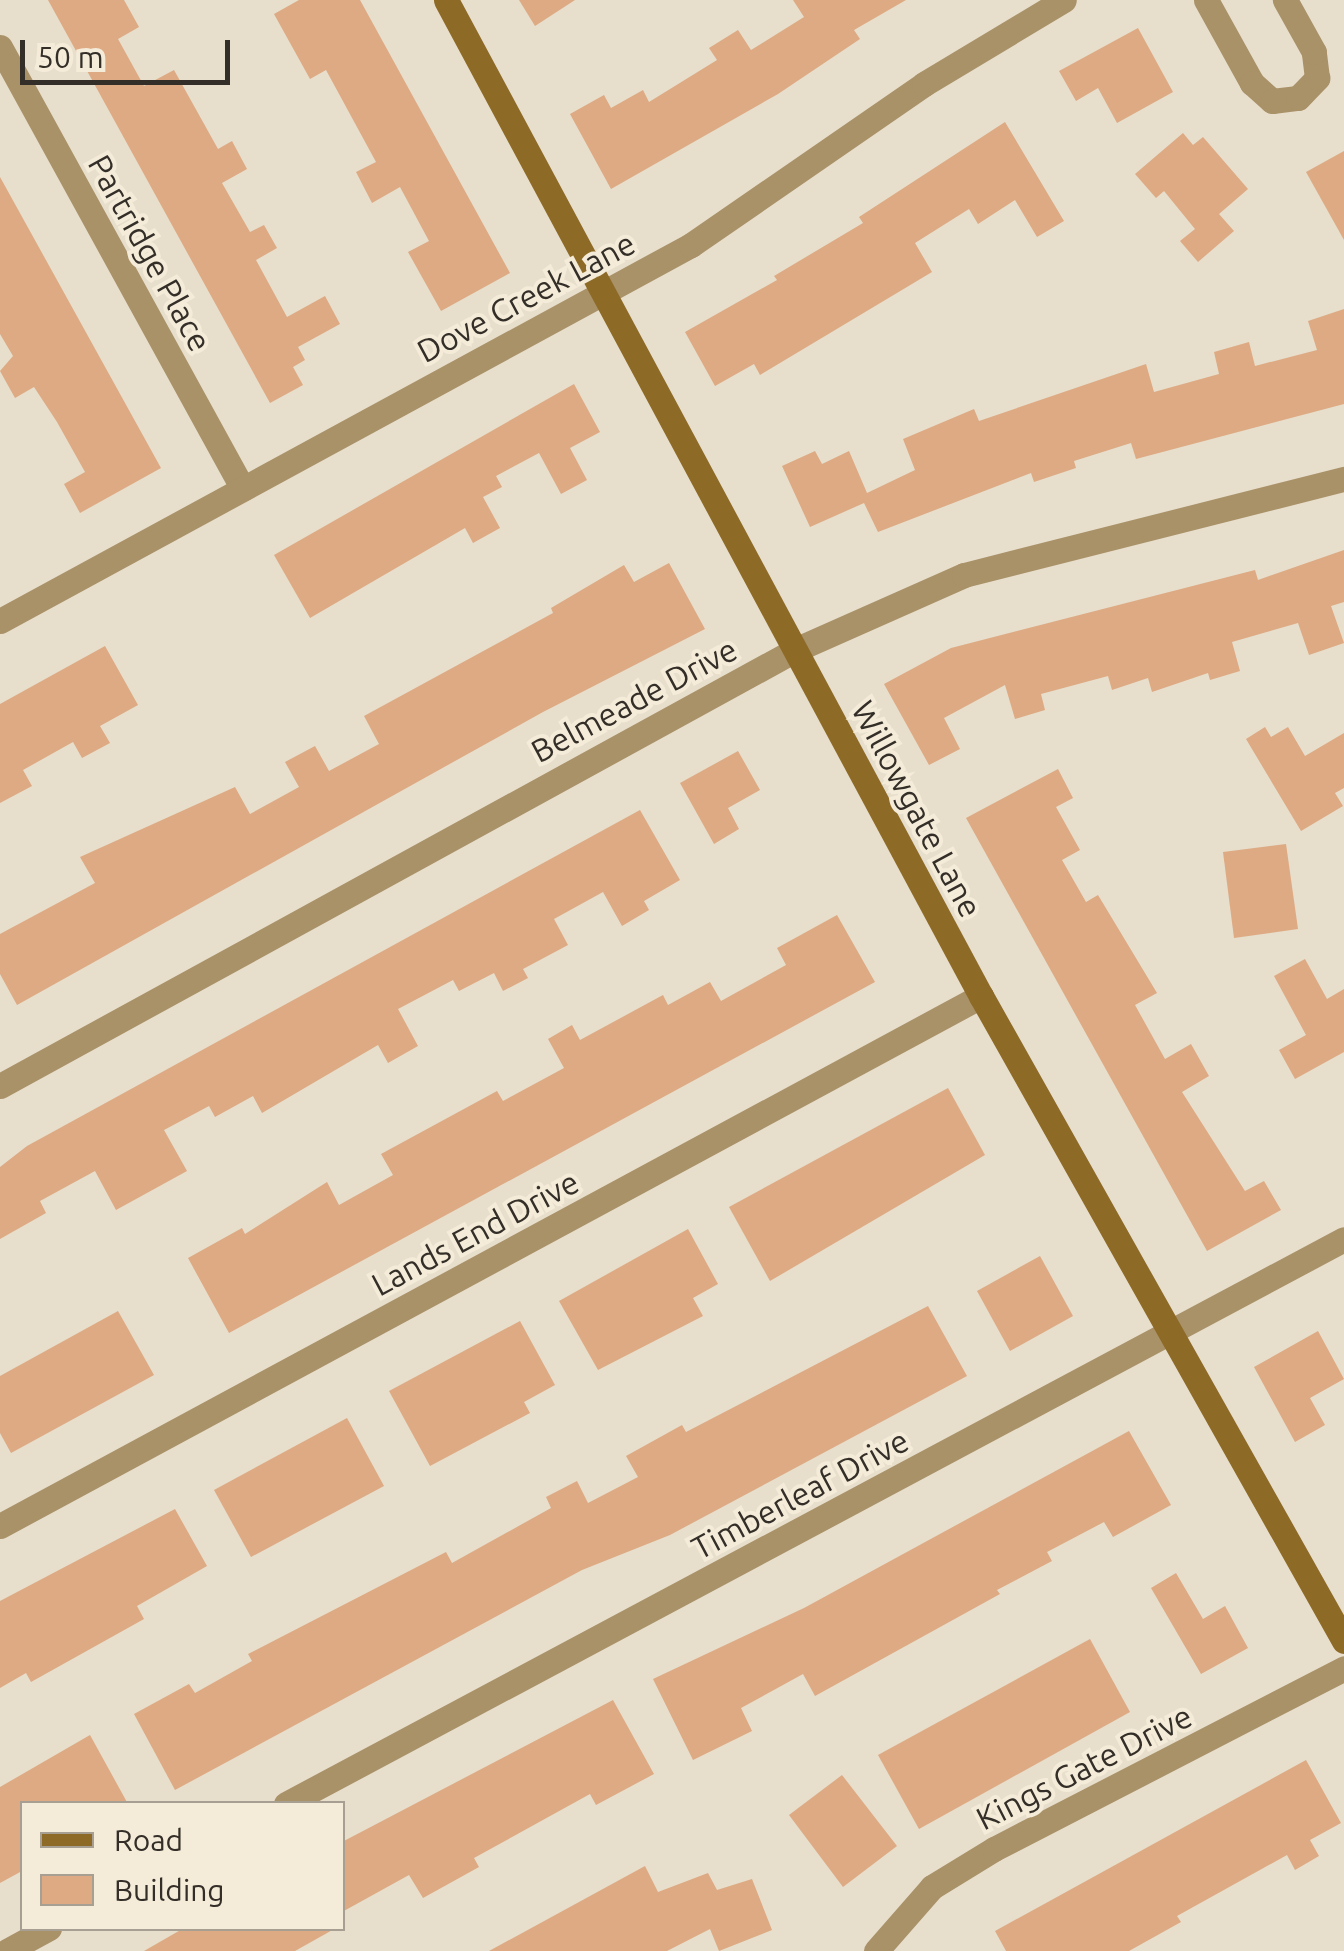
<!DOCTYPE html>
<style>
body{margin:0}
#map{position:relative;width:1344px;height:1951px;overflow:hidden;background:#e7decc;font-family:Ubuntu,sans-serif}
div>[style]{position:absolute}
.building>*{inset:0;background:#ddaa83}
.street>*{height:25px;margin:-12.5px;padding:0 12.5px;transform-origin:12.5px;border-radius:12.5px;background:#a99168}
.secondary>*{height:25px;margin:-12.5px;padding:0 12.5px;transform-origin:12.5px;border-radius:12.5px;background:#8e6a27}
span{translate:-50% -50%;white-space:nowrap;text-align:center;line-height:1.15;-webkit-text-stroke:8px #f5ebd9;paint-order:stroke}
.street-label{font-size:32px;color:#332f28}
.legend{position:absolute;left:20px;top:1801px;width:325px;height:130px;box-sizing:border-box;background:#f5ebd9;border:2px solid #a7a092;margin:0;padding:12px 18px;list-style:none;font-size:30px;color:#332f28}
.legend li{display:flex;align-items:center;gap:20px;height:50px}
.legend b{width:50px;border:2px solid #a7a092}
.scale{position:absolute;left:20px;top:40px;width:210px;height:45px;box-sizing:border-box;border:5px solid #332f28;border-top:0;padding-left:12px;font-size:30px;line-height:35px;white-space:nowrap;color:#332f28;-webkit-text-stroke:8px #f5ebd9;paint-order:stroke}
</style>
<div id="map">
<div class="building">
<i style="clip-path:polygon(48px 0,124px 0,139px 27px,118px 39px,144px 86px,174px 70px,218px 149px,232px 141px,247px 169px,222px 183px,250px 232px,264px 225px,277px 248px,256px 260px,287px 317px,325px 296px,340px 324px,298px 347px,305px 360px,293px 367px,303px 385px,270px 403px)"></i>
<i style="clip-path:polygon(299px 0,360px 0,510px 273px,441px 311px,408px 252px,429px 241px,400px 187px,372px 203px,356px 172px,376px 162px,326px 70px,310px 79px,274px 14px)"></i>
<i style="clip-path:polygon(519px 0,575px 0,535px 26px)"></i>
<i style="clip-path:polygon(793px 0,906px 0,854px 30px,860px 39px,778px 94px,611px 189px,570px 114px,604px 95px,611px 108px,643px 90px,649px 102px,717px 60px,709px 48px,738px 30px,751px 50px,804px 17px)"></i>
<i style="clip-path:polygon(1138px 28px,1173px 92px,1117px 123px,1098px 88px,1076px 101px,1059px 71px)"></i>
<i style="clip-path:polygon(1005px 122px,1064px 221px,1037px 237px,1015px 200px,978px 224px,969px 209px,915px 243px,932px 272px,760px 375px,754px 364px,715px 386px,685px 332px,777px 280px,774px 276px,863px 223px,859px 217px)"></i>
<i style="clip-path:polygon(1183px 133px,1193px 145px,1203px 137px,1248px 189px,1219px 214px,1234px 231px,1198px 262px,1180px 241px,1195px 229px,1164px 191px,1156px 198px,1135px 174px)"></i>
<i style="clip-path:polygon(1344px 151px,1344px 240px,1306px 172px)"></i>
<i style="clip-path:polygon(0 177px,161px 468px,80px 513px,64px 484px,85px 472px,57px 422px,34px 387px,15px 398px,0 371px,13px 356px,0 334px)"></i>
<i style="clip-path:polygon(1344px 309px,1344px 404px,1136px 459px,1131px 443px,1074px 461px,1076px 468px,1034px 482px,1031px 473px,878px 532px,864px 503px,810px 527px,782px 466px,815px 451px,822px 464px,849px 451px,867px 493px,915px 470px,903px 439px,974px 409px,979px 421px,1146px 364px,1154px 392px,1219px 374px,1214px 352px,1249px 342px,1255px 366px,1317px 350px,1308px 321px)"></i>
<i style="clip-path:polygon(574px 384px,600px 432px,570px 448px,587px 480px,561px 494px,539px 453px,496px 476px,502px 487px,483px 497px,500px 528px,473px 543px,465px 528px,310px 618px,274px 555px)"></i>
<i style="clip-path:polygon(1344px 550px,1344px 602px,1331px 606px,1344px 643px,1309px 655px,1298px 623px,1232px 642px,1240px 671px,1210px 680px,1208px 673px,1152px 692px,1148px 678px,1112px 690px,1108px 676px,1041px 694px,1045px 710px,1015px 719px,1005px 685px,944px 718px,960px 749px,929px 765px,884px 684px,951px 648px,1255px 570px,1258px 580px)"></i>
<i style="clip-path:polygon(669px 563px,705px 629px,543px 712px,17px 1005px,0 974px,0 934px,95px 883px,80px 857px,235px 787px,250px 814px,299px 787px,285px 762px,315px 746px,329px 771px,379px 744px,364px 716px,553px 613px,551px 608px,624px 565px,634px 582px)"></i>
<i style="clip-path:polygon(105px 646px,138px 705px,100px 726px,110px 743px,82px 758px,73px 742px,23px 770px,32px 786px,0 803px,0 704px)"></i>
<i style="clip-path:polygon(1265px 727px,1271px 737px,1288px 727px,1305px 756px,1344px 733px,1344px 788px,1335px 793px,1343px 806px,1301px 831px,1246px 739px)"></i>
<i style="clip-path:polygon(738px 751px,760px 790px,728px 808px,739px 829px,714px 844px,680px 783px)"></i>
<i style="clip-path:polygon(1058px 769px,1073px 798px,1056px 807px,1080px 850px,1062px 860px,1086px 902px,1098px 895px,1157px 993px,1135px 1005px,1165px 1059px,1191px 1044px,1209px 1076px,1182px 1092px,1245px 1191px,1264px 1181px,1281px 1210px,1207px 1251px,966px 818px)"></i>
<i style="clip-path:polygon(640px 810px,680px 880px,644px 901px,649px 910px,622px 926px,603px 892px,554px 919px,568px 945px,523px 969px,528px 978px,503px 991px,494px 973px,459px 991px,453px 980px,398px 1009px,418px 1046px,388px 1063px,378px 1045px,262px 1113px,253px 1096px,215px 1117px,209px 1106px,164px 1130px,187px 1171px,116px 1210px,95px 1171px,40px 1201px,46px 1213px,0 1239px,0 1167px,27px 1146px)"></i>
<i style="clip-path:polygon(1286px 844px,1298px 929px,1234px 938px,1223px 852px)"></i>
<i style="clip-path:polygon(837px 915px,875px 982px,229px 1333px,188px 1258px,242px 1228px,245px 1234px,327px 1182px,339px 1205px,393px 1175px,381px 1154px,497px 1091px,503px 1101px,564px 1068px,548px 1039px,572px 1025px,580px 1040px,663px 995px,668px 1005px,710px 982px,721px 1001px,786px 965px,777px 948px)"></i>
<i style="clip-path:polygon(1305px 959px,1327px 999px,1344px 989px,1344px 1052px,1295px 1079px,1279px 1050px,1306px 1035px,1274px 976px)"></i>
<i style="clip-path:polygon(948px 1088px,985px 1155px,770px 1281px,729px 1207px)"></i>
<i style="clip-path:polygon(688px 1229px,718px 1284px,693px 1298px,703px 1316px,598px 1370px,559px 1301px)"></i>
<i style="clip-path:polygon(1040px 1256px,1073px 1316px,1010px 1351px,977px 1291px)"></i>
<i style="clip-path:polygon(928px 1306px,967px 1376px,670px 1535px,582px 1570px,175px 1790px,134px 1714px,189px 1684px,195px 1693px,252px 1661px,248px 1654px,446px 1552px,452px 1563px,551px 1508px,546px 1497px,577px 1481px,588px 1503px,638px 1477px,626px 1456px,682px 1425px,686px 1432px)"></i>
<i style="clip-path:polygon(118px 1311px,154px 1375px,11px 1453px,0 1433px,0 1376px)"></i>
<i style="clip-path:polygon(520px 1321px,555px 1385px,524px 1402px,530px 1413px,430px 1466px,389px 1391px)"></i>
<i style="clip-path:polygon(1318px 1331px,1344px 1379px,1310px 1398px,1325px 1425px,1295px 1442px,1254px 1367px)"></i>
<i style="clip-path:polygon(347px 1418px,384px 1486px,251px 1557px,214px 1490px)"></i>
<i style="clip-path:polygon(1129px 1431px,1171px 1505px,1113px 1537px,1104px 1522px,1047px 1552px,1052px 1561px,997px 1590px,1000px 1594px,815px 1696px,803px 1674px,741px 1708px,752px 1731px,693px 1760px,653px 1679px,804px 1608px)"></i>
<i style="clip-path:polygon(175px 1509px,207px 1566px,137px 1606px,144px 1619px,31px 1682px,26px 1673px,0 1688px,0 1601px)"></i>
<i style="clip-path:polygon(1176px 1573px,1203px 1619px,1225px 1606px,1248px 1648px,1201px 1674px,1151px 1588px)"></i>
<i style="clip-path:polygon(1090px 1639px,1130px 1712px,919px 1829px,878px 1755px)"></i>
<i style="clip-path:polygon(613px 1700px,654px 1774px,596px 1805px,590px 1794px,474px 1858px,479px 1867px,423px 1898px,409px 1875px,342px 1912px,342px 1842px)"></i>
<i style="clip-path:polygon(90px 1735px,128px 1804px,22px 1804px,22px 1871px,0 1883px,0 1787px)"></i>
<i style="clip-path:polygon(1306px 1760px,1341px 1823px,1310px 1840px,1319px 1856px,1295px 1870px,1287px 1855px,1177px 1916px,1181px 1922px,1129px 1951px,1006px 1951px,995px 1931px)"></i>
<i style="clip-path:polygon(842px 1775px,897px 1846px,843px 1887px,789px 1815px)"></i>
<i style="clip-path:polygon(645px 1866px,658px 1892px,708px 1873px,717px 1890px,752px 1879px,772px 1930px,719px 1951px,710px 1929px,667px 1951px,489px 1951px)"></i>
<i style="clip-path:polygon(184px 1928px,336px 1928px,295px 1951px,144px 1951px)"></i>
</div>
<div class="street">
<i style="left:1206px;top:0;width:95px;rotate:61deg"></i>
<i style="left:1252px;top:83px;width:27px;rotate:42deg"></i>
<i style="left:1272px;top:101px;width:26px;rotate:-7deg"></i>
<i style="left:1298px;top:98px;width:28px;rotate:-46deg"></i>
<i style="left:1317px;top:78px;width:26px;rotate:-97deg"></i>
<i style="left:1314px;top:52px;width:60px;rotate:-119.1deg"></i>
<i style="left:0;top:47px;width:504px;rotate:61.2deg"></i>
<i style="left:0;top:621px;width:787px;rotate:-28.55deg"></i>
<i style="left:691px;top:245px;width:283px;rotate:-34.6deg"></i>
<i style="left:924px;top:84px;width:163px;rotate:-31deg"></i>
<i style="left:0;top:1086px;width:907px;rotate:-28.74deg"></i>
<i style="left:795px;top:650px;width:185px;rotate:-23.9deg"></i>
<i style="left:964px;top:575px;width:392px;rotate:-14.2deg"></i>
<i style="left:0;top:1526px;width:1115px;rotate:-28.38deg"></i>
<i style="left:286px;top:1804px;width:1199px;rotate:-28.1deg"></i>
<i style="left:7px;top:1951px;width:48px;rotate:-28.7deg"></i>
<i style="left:876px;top:1951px;width:85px;rotate:-48.8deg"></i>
<i style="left:932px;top:1887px;width:73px;rotate:-31.5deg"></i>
<i style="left:994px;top:1849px;width:394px;rotate:-27.3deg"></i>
</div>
<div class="secondary">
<i style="left:446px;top:0;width:1131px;rotate:61.76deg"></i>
<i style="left:981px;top:996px;width:740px;rotate:60.63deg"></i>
</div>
<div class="street-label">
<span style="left:150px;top:253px;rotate:61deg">Partridge Place</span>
<span style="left:526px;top:297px;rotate:-28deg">Dove Creek Lane</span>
<span style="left:634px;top:700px;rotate:-28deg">Belmeade Drive</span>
<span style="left:917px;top:809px;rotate:62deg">Willowgate Lane</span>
<span style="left:475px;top:1233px;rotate:-28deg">Lands End Drive</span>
<span style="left:800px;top:1494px;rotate:-28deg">Timberleaf Drive</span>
<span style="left:1084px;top:1767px;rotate:-27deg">Kings Gate Drive</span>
</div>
<ul class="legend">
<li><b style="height:12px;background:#8e6a27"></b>Road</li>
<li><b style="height:28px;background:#ddaa83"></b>Building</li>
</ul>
<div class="scale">50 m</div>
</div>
